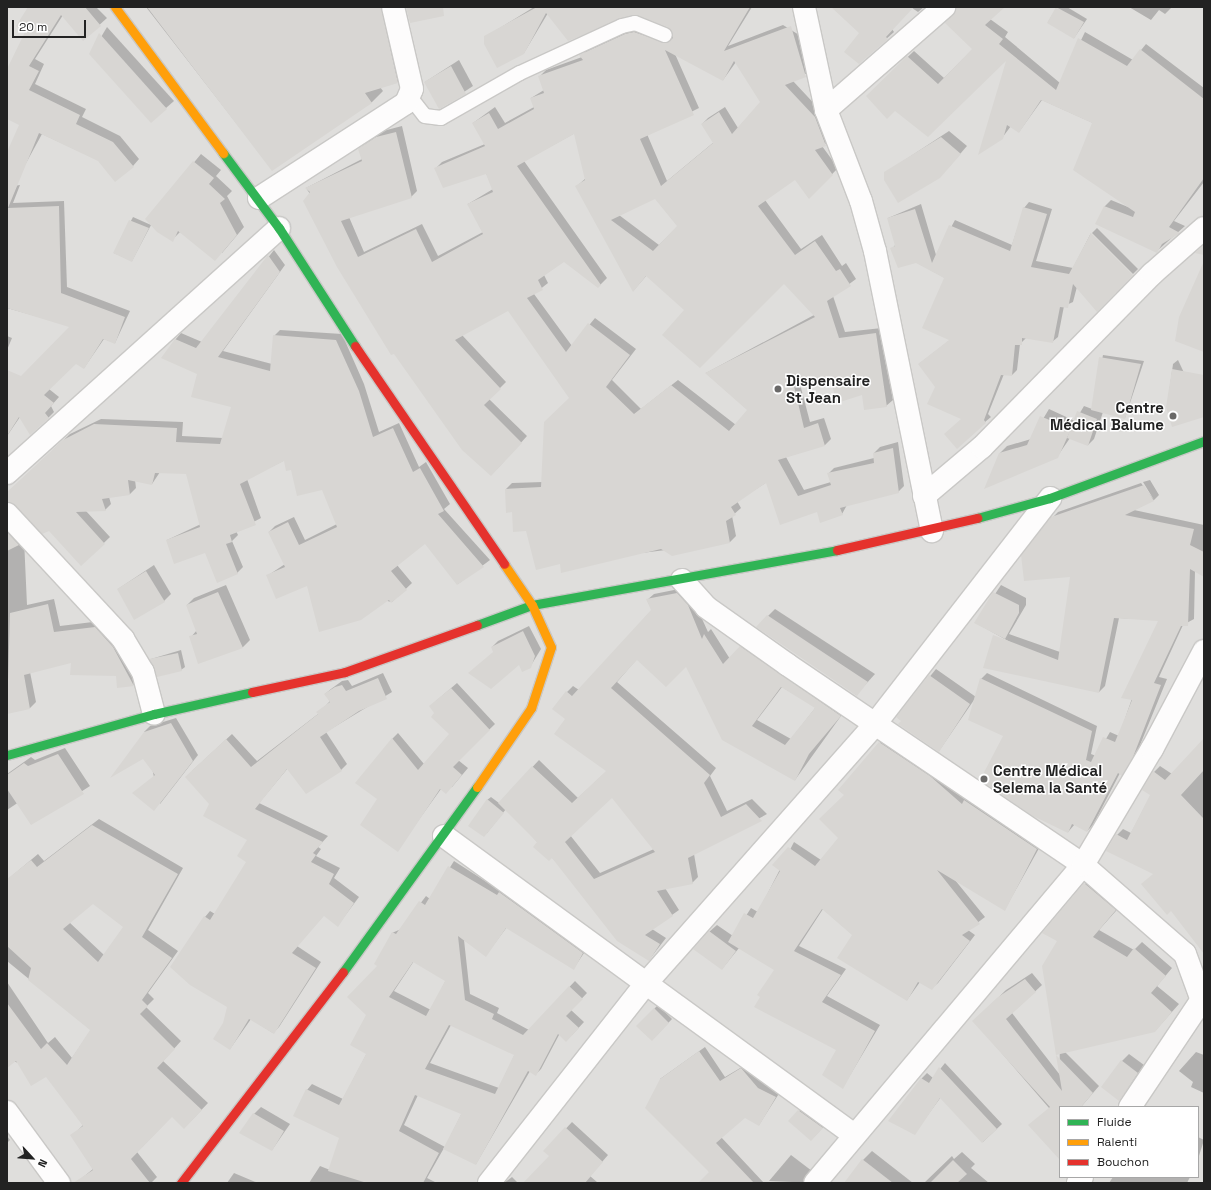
<!DOCTYPE html>
<meta charset="utf-8">
<style>
body{margin:0}
#map{position:relative;width:1211px;height:1190px;overflow:hidden;background:#f0eeea;font-family:"Space Grotesk",sans-serif}
div>[style]{position:absolute}
.residential>*{inset:0;background:#dfdedc}
.shadow>*{inset:0;background:#0003}
.building>*{inset:0;background:#d8d6d3}
.roads{filter:drop-shadow(1px 0 #c9c8c6) drop-shadow(-1px 0 #c9c8c6) drop-shadow(0 1px #c9c8c6) drop-shadow(0 -1px #c9c8c6)}
.lane>*{height:14px;margin:-7px;padding:0 7px;transform-origin:7px;border-radius:7px;background:#fdfcfc}
.street>*{height:22px;margin:-11px;padding:0 11px;transform-origin:11px;border-radius:11px;background:#fdfcfc}
.fast>*{height:9px;margin:-4.5px;padding:0 4.5px;transform-origin:4.5px;border-radius:4.5px;background:#30b455}
.slow>*{height:9px;margin:-4.5px;padding:0 4.5px;transform-origin:4.5px;border-radius:4.5px;background:#ff9f0a}
.jam>*{height:9px;margin:-4.5px;padding:0 4.5px;transform-origin:4.5px;border-radius:4.5px;background:#e5322d}
.dots>*{width:11px;height:11px;translate:-50% -50%;box-sizing:border-box;border:2px solid #fff;border-radius:50%}
span{translate:-50% -50%;white-space:nowrap;text-align:center;line-height:1.15;-webkit-text-stroke:3px #fff;paint-order:stroke}
.poi-label{font-size:15px;color:#222;font-weight:700}
.left{translate:0 -50%;text-align:left}
.right{translate:-100% -50%;text-align:right}
.frame{position:absolute;inset:0;border:8px solid #222;pointer-events:none}
.legend{position:absolute;left:1059px;top:1106px;width:140px;height:72px;box-sizing:border-box;background:#fff;border:1px solid #a7a7a7;margin:0;padding:5px 7px;list-style:none;font-size:12px;color:#222}
.legend li{display:flex;align-items:center;gap:8px;height:20px}
.legend b{width:20px;border:1px solid #a7a7a7}
.north{position:absolute;left:12px;top:1138px;width:40px;height:40px;-webkit-text-stroke:3px #fff;paint-order:stroke;rotate:116deg;font-size:11px;font-weight:700;line-height:16px;text-align:center;color:#222}
.north::after{content:'';display:block;margin:auto;width:14px;height:18px;background:#222;clip-path:polygon(50% 0,100% 100%,50% 72%,0 100%)}
.scale{position:absolute;left:12px;top:20px;width:74px;height:18px;box-sizing:border-box;border:2px solid #222;border-top:0;padding-left:5px;font-size:12px;line-height:14px;white-space:nowrap;color:#222;-webkit-text-stroke:3px #fff;paint-order:stroke}
</style>
<div id="map">
<div class="residential">
<i style="clip-path:polygon(evenodd,7px 7px,1204px 7px,1204px 1183px,7px 1183px,7px 7px,1060px 1107px,1198px 1107px,1198px 1177px,1060px 1177px,1060px 1107px)"></i>
</div>
<div class="shadow">
<i style="clip-path:polygon(29px 7px,96px 7px,107px 18px,84px 39px,63px 15px,35px 59px,44px 64px,35px 84px,86px 109px,82px 117px,120px 136px,139px 159px,133px 166px,98px 160px,42px 134px,25px 165px,7px 158px,20px 124px,7px 118px,7px 71px,26px 32px)"></i>
<i style="clip-path:polygon(146px 7px,395px 7px,408px 71px,397px 82px,380px 87px,383px 91px,372px 102px,272px 169px)"></i>
<i style="clip-path:polygon(evenodd,534px 7px,752px 7px,728px 46px,783px 25px,804px 38px,812px 70px,793px 81px,821px 111px,832px 139px,822px 146px,838px 168px,809px 198px,795px 178px,765px 200px,801px 249px,822px 235px,842px 266px,846px 263px,856px 279px,833px 296px,845px 332px,882px 328px,893px 400px,886px 406px,830px 377px,800px 384px,810px 422px,824px 418px,831px 439px,825px 445px,786px 457px,804px 490px,831px 482px,828px 474px,834px 468px,874px 458px,874px 453px,880px 447px,898px 442px,904px 486px,898px 492px,847px 505px,842px 514px,817px 510px,767px 482px,737px 501px,741px 508px,732px 516px,736px 536px,730px 542px,561px 563px,527px 530px,513px 511px,506px 489px,512px 483px,543px 482px,570px 398px,508px 309px,462px 335px,506px 382px,489px 399px,527px 436px,497px 469px,306px 188px,362px 159px,359px 149px,383px 131px,402px 126px,417px 191px,411px 197px,349px 217px,364px 252px,422px 224px,438px 256px,483px 232px,468px 204px,493px 189px,486px 173px,436px 168px,442px 162px,485px 144px,473px 123px,495px 107px,505px 123px,534px 107px,531px 98px,544px 90px,540px 76px,546px 70px,582px 57px,587px 49px,632px 28px,673px 36px,669px 26px,634px 14px,548px 13px,524px 53px,485px 37px,534px 7px,675px 54px,723px 80px,736px 62px,761px 102px,738px 128px,725px 107px,708px 118px,702px 124px,714px 142px,667px 181px,647px 134px,699px 108px,675px 54px,534px 7px,575px 133px,586px 178px,577px 186px,634px 290px,647px 275px,686px 310px,784px 282px,814px 315px,706px 373px,748px 410px,736px 425px,678px 380px,641px 409px,612px 380px,636px 349px,595px 318px,572px 346px,534px 294px,548px 283px,544px 275px,564px 261px,598px 287px,607px 278px,524px 161px,575px 133px,534px 7px,655px 198px,678px 226px,659px 245px,619px 215px,655px 198px)"></i>
<i style="clip-path:polygon(842px 7px,924px 7px,918px 12px,912px 8px,892px 29px,894px 32px,865px 58px,860px 33px)"></i>
<i style="clip-path:polygon(956px 7px,1003px 7px,990px 19px,1008px 32px,1005px 37px,1060px 83px,1085px 32px,1133px 60px,1146px 44px,1204px 88px,1204px 182px,1174px 221px,1185px 226px,1157px 251px,1104px 207px,1111px 200px,1128px 207px,1093px 123px,1042px 100px,1019px 132px,1011px 126px,1002px 138px,1008px 58px,895px 110px,867px 96px,914px 51px,944px 78px,973px 49px)"></i>
<i style="clip-path:polygon(1057px 7px,1067px 7px,1087px 19px,1074px 38px,1048px 22px)"></i>
<i style="clip-path:polygon(1129px 7px,1172px 7px,1165px 14px,1159px 10px,1151px 20px)"></i>
<i style="clip-path:polygon(107px 27px,174px 101px,166px 108px,91px 54px)"></i>
<i style="clip-path:polygon(459px 60px,473px 86px,440px 108px,425px 82px)"></i>
<i style="clip-path:polygon(949px 131px,967px 146px,947px 169px,885px 173px)"></i>
<i style="clip-path:polygon(201px 154px,221px 170px,216px 176px,232px 191px,227px 196px,244px 227px,222px 253px,180px 232px,172px 240px,147px 219px)"></i>
<i style="clip-path:polygon(20px 185px,13px 203px,64px 201px,67px 287px,130px 311px,115px 343px,104px 339px,84px 368px,75px 362px,49px 389px,59px 397px,51px 406px,54px 412px,48px 418px,20px 417px,7px 436px,7px 393px,71px 326px,7px 308px,7px 187px)"></i>
<i style="clip-path:polygon(1029px 202px,1052px 209px,1036px 261px,1073px 268px,1091px 233px,1073px 302px,1064px 306px,1058px 337px,1052px 342px,1027px 337px,1020px 344px,1017px 370px,1012px 375px,1004px 374px,988px 414px,991px 417px,985px 422px,962px 418px,919px 364px,950px 340px,945px 278px,892px 249px,896px 244px,888px 218px,921px 204px,936px 255px,955px 220px,1012px 245px,1024px 208px)"></i>
<i style="clip-path:polygon(133px 217px,151px 225px,132px 261px,114px 253px)"></i>
<i style="clip-path:polygon(1097px 228px,1138px 269px,1133px 274px,1092px 233px)"></i>
<i style="clip-path:polygon(274px 250px,285px 265px,223px 351px,272px 364px,274px 336px,280px 330px,342px 334px,364px 384px,379px 432px,399px 423px,419px 467px,426px 462px,450px 504px,444px 509px,490px 560px,458px 584px,425px 542px,397px 565px,412px 583px,392px 602px,267px 576px,285px 564px,269px 532px,275px 526px,294px 517px,305px 540px,337px 524px,323px 489px,292px 469px,285px 460px,247px 479px,261px 518px,236px 531px,238px 535px,232px 541px,243px 567px,237px 573px,206px 552px,167px 540px,201px 524px,187px 473px,160px 472px,152px 484px,135px 480px,136px 488px,130px 494px,109px 497px,111px 504px,105px 510px,86px 511px,110px 537px,81px 565px,15px 486px,70px 434px,101px 419px,183px 422px,182px 436px,223px 438px,232px 406px,198px 373px,175px 340px,181px 333px,202px 342px)"></i>
<i style="clip-path:polygon(7px 336px,12px 338px,7px 350px)"></i>
<i style="clip-path:polygon(1103px 355px,1144px 361px,1125px 418px,1103px 412px,1094px 439px,1088px 445px,1070px 438px,1057px 457px,1000px 453px,1007px 446px,1031px 439px,1049px 409px,1075px 421px,1084px 406px,1092px 409px)"></i>
<i style="clip-path:polygon(1178px 360px,1203px 413px,1167px 407px,1173px 364px)"></i>
<i style="clip-path:polygon(1150px 480px,1159px 495px,1154px 500px,1134px 510px,1204px 525px,1204px 576px,1195px 571px,1194px 619px,1183px 625px,1159px 677px,1167px 679px,1138px 750px,1120px 773px,1093px 825px,1087px 831px,1075px 824px,1068px 832px,1005px 735px,974px 700px,939px 751px,897px 717px,936px 669px,976px 697px,981px 679px,987px 673px,1097px 726px,1091px 754px,1096px 756px,1110px 732px,1119px 736px,1159px 620px,1119px 618px,1105px 686px,1099px 692px,976px 623px,1001px 585px,1026px 598px,1026px 605px,1009px 634px,1060px 652px,1072px 576px,1052px 518px,1058px 512px,1141px 483px,1154px 500px,1143px 482px)"></i>
<i style="clip-path:polygon(7px 520px,24px 539px,27px 605px,54px 599px,60px 626px,101px 621px,139px 679px,133px 685px,117px 675px,72px 662px,30px 672px,36px 702px,30px 708px,7px 713px)"></i>
<i style="clip-path:polygon(154px 565px,171px 594px,164px 601px,118px 589px)"></i>
<i style="clip-path:polygon(226px 585px,250px 640px,243px 647px,199px 662px,191px 637px,197px 630px,187px 605px,194px 598px)"></i>
<i style="clip-path:polygon(evenodd,684px 588px,693px 599px,708px 632px,711px 629px,730px 659px,746px 641px,846px 709px,795px 780px,686px 665px,637px 659px,617px 682px,716px 768px,710px 776px,727px 811px,752px 799px,767px 814px,694px 854px,698px 877px,692px 883px,665px 888px,679px 910px,652px 929px,666px 938px,649px 960px,506px 809px,487px 833px,487px 800px,491px 797px,499px 803px,539px 760px,578px 798px,607px 771px,566px 719px,567px 692px,573px 686px,579px 690px,652px 610px,647px 600px,654px 594px,684px 588px,782px 687px,816px 707px,791px 739px,757px 720px,782px 687px,684px 588px,612px 796px,654px 849px,600px 873px,570px 835px,612px 796px)"></i>
<i style="clip-path:polygon(775px 609px,875px 674px,856px 695px,768px 616px)"></i>
<i style="clip-path:polygon(529px 626px,541px 649px,530px 667px,494px 651px,492px 647px,498px 641px)"></i>
<i style="clip-path:polygon(181px 650px,185px 667px,181px 670px,151px 659px)"></i>
<i style="clip-path:polygon(383px 673px,392px 692px,326px 732px,347px 764px,341px 770px,288px 768px,259px 803px,328px 836px,318px 847px,321px 849px,316px 856px,340px 868px,334px 878px,359px 897px,338px 925px,324px 915px,297px 946px,321px 962px,279px 1027px,273px 1033px,251px 1019px,230px 1049px,224px 1024px,228px 1006px,205px 917px,210px 911px,215px 914px,248px 862px,248px 840px,210px 804px,192px 771px,232px 734px,257px 761px,318px 714px,330px 701px,325px 694px,331px 689px,342px 681px,348px 680px,352px 686px)"></i>
<i style="clip-path:polygon(457px 683px,495px 724px,458px 760px,468px 768px,452px 787px,441px 789px,397px 850px,378px 799px,392px 739px,398px 733px,424px 764px,450px 734px,436px 713px,436px 701px)"></i>
<i style="clip-path:polygon(176px 718px,198px 755px,160px 804px,144px 732px,150px 726px)"></i>
<i style="clip-path:polygon(885px 737px,1042px 843px,1005px 909px,955px 880px,985px 917px,968px 930px,975px 935px,938px 983px,932px 988px,920px 982px,907px 1000px,853px 935px,823px 909px,799px 946px,846px 969px,827px 996px,880px 1025px,843px 1087px,838px 1049px,775px 969px,739px 948px,722px 969px,709px 932px,717px 925px,733px 936px,751px 908px,758px 912px,794px 842px,821px 860px,839px 838px,845px 795px,839px 790px)"></i>
<i style="clip-path:polygon(1204px 740px,1204px 942px,1154px 874px,1117px 835px,1123px 829px,1131px 833px,1151px 795px,1154px 772px,1160px 766px,1172px 774px)"></i>
<i style="clip-path:polygon(65px 748px,90px 786px,31px 824px,19px 802px,7px 810px,7px 774px,31px 757px,35px 760px)"></i>
<i style="clip-path:polygon(evenodd,99px 819px,183px 868px,148px 930px,178px 951px,148px 993px,154px 999px,146px 1007px,181px 1041px,163px 1061px,208px 1103px,191px 1121px,172px 1116px,137px 1152px,157px 1177px,151px 1183px,86px 1183px,82px 1178px,93px 1169px,72px 1136px,83px 1125px,47px 1076px,7px 1058px,7px 982px,48px 1043px,55px 1037px,72px 1058px,91px 1030px,7px 961px,7px 880px,38px 854px,44px 861px,99px 819px,93px 902px,124px 927px,104px 955px,69px 922px,93px 902px)"></i>
<i style="clip-path:polygon(evenodd,454px 861px,588px 947px,574px 968px,507px 927px,486px 955px,464px 940px,470px 994px,499px 1008px,497px 1013px,529px 1030px,575px 981px,587px 993px,571px 1010px,584px 1022px,572px 1035px,559px 1035px,541px 1069px,536px 1074px,530px 1071px,476px 1164px,444px 1148px,427px 1178px,437px 1183px,309px 1183px,320px 1166px,330px 1170px,340px 1137px,307px 1090px,312px 1084px,343px 1099px,367px 1053px,368px 1015px,378px 966px,392px 933px,401px 929px,426px 896px,430px 899px,454px 861px,414px 961px,446px 980px,431px 1010px,394px 991px,414px 961px,454px 861px,451px 1025px,515px 1054px,499px 1088px,430px 1063px,451px 1025px,454px 861px,418px 1095px,462px 1113px,445px 1147px,404px 1125px,418px 1095px)"></i>
<i style="clip-path:polygon(1092px 876px,1123px 903px,1099px 930px,1134px 950px,1142px 942px,1172px 968px,1157px 986px,1179px 1004px,1155px 1031px,1065px 1052px,1099px 1086px,1081px 1107px,1060px 1107px,1060px 1146px,1049px 1108px,974px 1021px,1006px 990px,1032px 973px,1042px 985px,1012px 1013px,1060px 1075px,1058px 941px,1044px 932px)"></i>
<i style="clip-path:polygon(658px 1005px,672px 1019px,652px 1040px,637px 1026px)"></i>
<i style="clip-path:polygon(705px 1047px,725px 1077px,747px 1064px,780px 1092px,759px 1125px,745px 1117px,721px 1137px,764px 1183px,715px 1183px,660px 1079px)"></i>
<i style="clip-path:polygon(1196px 1052px,1204px 1055px,1204px 1093px,1191px 1087px,1193px 1082px,1179px 1071px)"></i>
<i style="clip-path:polygon(1129px 1054px,1144px 1065px,1119px 1100px,1122px 1061px)"></i>
<i style="clip-path:polygon(945px 1063px,1002px 1124px,983px 1142px,941px 1097px,914px 1134px,890px 1120px,922px 1078px,927px 1073px,933px 1078px)"></i>
<i style="clip-path:polygon(261px 1107px,290px 1124px,272px 1150px,254px 1114px)"></i>
<i style="clip-path:polygon(803px 1107px,826px 1124px,814px 1137px,790px 1121px)"></i>
<i style="clip-path:polygon(572px 1122px,608px 1155px,590px 1176px,597px 1182px,525px 1183px,550px 1156px,545px 1151px)"></i>
<i style="clip-path:polygon(7px 1136px,10px 1140px,7px 1143px)"></i>
<i style="clip-path:polygon(1198px 1137px,1204px 1140px,1198px 1159px)"></i>
<i style="clip-path:polygon(872px 1151px,913px 1183px,859px 1183px,863px 1160px)"></i>
<i style="clip-path:polygon(962px 1152px,975px 1164px,971px 1168px,989px 1183px,924px 1183px,952px 1156px,954px 1159px)"></i>
<i style="clip-path:polygon(791px 1155px,812px 1171px,816px 1183px,769px 1181px)"></i>
<i style="clip-path:polygon(234px 1173px,258px 1183px,227px 1183px)"></i>
<i style="clip-path:polygon(512px 1177px,518px 1183px,504px 1183px)"></i>
<i style="clip-path:polygon(1113px 1177px,1190px 1177px,1187px 1183px,1109px 1183px)"></i>
</div>
<div class="building">
<i style="clip-path:polygon(28px 7px,85px 7px,101px 26px,83px 41px,61px 15px,29px 66px,39px 71px,29px 90px,80px 115px,76px 124px,113px 142px,134px 167px,115px 182px,98px 161px,39px 133px,8px 208px,59px 206px,61px 293px,125px 317px,115px 344px,103px 339px,84px 369px,76px 364px,44px 395px,54px 403px,45px 413px,49px 418px,30px 435px,19px 417px,7px 436px,7px 370px,21px 376px,69px 327px,7px 308px,7px 152px,19px 125px,7px 119px,7px 69px,25px 32px,16px 26px)"></i>
<i style="clip-path:polygon(147px 7px,381px 7px,398px 83px,365px 93px,372px 103px,272px 171px)"></i>
<i style="clip-path:polygon(406px 7px,443px 7px,444px 16px,410px 23px)"></i>
<i style="clip-path:polygon(evenodd,537px 7px,750px 7px,724px 51px,791px 26px,806px 77px,785px 85px,815px 117px,826px 146px,815px 150px,833px 175px,809px 199px,795px 180px,758px 206px,795px 255px,815px 241px,836px 271px,840px 269px,851px 286px,827px 301px,839px 338px,876px 333px,887px 407px,864px 410px,862px 395px,837px 403px,830px 378px,794px 386px,804px 428px,818px 423px,825px 446px,778px 460px,798px 496px,831px 485px,827px 473px,874px 463px,873px 453px,893px 448px,899px 493px,840px 508px,843px 515px,820px 523px,817px 512px,780px 525px,766px 483px,731px 507px,736px 515px,726px 521px,730px 543px,672px 556px,661px 549px,561px 573px,560px 564px,536px 570px,526px 531px,513px 532px,512px 512px,506px 513px,505px 489px,541px 487px,544px 422px,569px 398px,508px 311px,455px 340px,501px 389px,484px 405px,522px 443px,491px 476px,462px 450px,394px 354px,391px 355px,337px 267px,303px 201px,310px 192px,305px 188px,362px 161px,358px 149px,376px 137px,396px 132px,412px 198px,341px 221px,358px 257px,416px 229px,432px 262px,483px 234px,467px 204px,493px 192px,486px 174px,443px 188px,434px 168px,485px 146px,472px 123px,489px 113px,498px 129px,534px 109px,530px 98px,544px 93px,538px 76px,583px 60px,579px 55px,625px 34px,634px 32px,666px 43px,673px 38px,668px 27px,634px 15px,568px 41px,546px 13px,524px 54px,497px 68px,484px 44px,484px 36px,537px 7px,665px 50px,723px 81px,734px 61px,760px 102px,732px 134px,719px 112px,701px 124px,713px 143px,661px 186px,640px 139px,694px 115px,665px 50px,537px 7px,574px 134px,585px 180px,575px 186px,633px 292px,646px 276px,684px 310px,662px 335px,700px 368px,784px 284px,815px 317px,705px 373px,747px 410px,729px 431px,671px 385px,634px 414px,606px 387px,630px 355px,588px 323px,566px 352px,527px 298px,543px 290px,538px 280px,564px 262px,598px 288px,601px 285px,517px 166px,574px 134px,537px 7px,655px 199px,677px 226px,653px 251px,611px 220px,655px 199px)"></i>
<i style="clip-path:polygon(831px 7px,914px 7px,886px 37px,888px 39px,859px 64px,844px 52px,859px 33px)"></i>
<i style="clip-path:polygon(956px 7px,1005px 7px,985px 25px,1003px 39px,999px 44px,1056px 90px,1078px 38px,1127px 66px,1140px 49px,1204px 99px,1204px 178px,1169px 227px,1180px 233px,1162px 244px,1157px 253px,1095px 224px,1104px 206px,1133px 217px,1135px 212px,1073px 170px,1092px 123px,1041px 100px,1019px 133px,1007px 125px,1003px 139px,978px 155px,1006px 61px,928px 137px,895px 111px,887px 119px,866px 96px,907px 56px,938px 84px,972px 49px,945px 23px)"></i>
<i style="clip-path:polygon(1056px 7px,1084px 22px,1074px 39px,1047px 23px)"></i>
<i style="clip-path:polygon(99px 33px,167px 109px,151px 123px,89px 54px)"></i>
<i style="clip-path:polygon(451px 66px,466px 94px,439px 109px,424px 82px)"></i>
<i style="clip-path:polygon(941px 137px,961px 154px,940px 178px,898px 203px,884px 180px,884px 172px)"></i>
<i style="clip-path:polygon(193px 161px,214px 178px,209px 184px,225px 199px,220px 203px,237px 235px,215px 261px,178px 231px,173px 242px,157px 232px,145px 219px)"></i>
<i style="clip-path:polygon(1023px 207px,1047px 214px,1031px 267px,1069px 274px,1091px 233px,1133px 275px,1097px 312px,1073px 284px,1068px 308px,1060px 307px,1053px 343px,1022px 338px,1022px 345px,1015px 345px,1012px 376px,1001px 375px,984px 420px,986px 423px,957px 449px,944px 434px,961px 419px,927px 404px,935px 387px,918px 364px,949px 340px,922px 328px,944px 278px,916px 263px,898px 268px,890px 248px,895px 246px,887px 218px,915px 209px,932px 263px,949px 225px,1010px 251px)"></i>
<i style="clip-path:polygon(129px 220px,149px 228px,132px 262px,113px 253px)"></i>
<i style="clip-path:polygon(1204px 245px,1204px 255px,1195px 253px)"></i>
<i style="clip-path:polygon(268px 255px,280px 272px,218px 357px,270px 371px,273px 335px,336px 340px,359px 391px,373px 437px,393px 428px,413px 472px,420px 468px,444px 511px,438px 514px,484px 567px,457px 585px,425px 544px,391px 571px,407px 590px,391px 603px,389px 600px,361px 620px,319px 632px,307px 586px,276px 599px,266px 575px,285px 567px,268px 532px,288px 522px,299px 545px,337px 527px,322px 490px,297px 496px,291px 470px,286px 471px,284px 461px,240px 484px,256px 525px,230px 535px,232px 542px,226px 544px,238px 574px,217px 583px,205px 553px,174px 564px,166px 540px,200px 527px,186px 474px,155px 473px,152px 485px,128px 480px,130px 495px,102px 499px,106px 511px,76px 512px,105px 544px,81px 566px,49px 531px,42px 534px,16px 506px,7px 502px,7px 492px,63px 440px,94px 424px,177px 428px,176px 442px,220px 444px,231px 407px,191px 397px,197px 374px,161px 358px,175px 339px,196px 348px)"></i>
<i style="clip-path:polygon(1204px 261px,1204px 352px,1175px 341px,1179px 317px)"></i>
<i style="clip-path:polygon(1099px 357px,1141px 364px,1125px 419px,1091px 410px)"></i>
<i style="clip-path:polygon(1172px 369px,1204px 375px,1204px 417px,1172px 427px,1166px 407px)"></i>
<i style="clip-path:polygon(1077px 411px,1097px 419px,1088px 446px,1067px 438px)"></i>
<i style="clip-path:polygon(1040px 416px,1071px 429px,1058px 458px,984px 489px,999px 453px,1027px 445px)"></i>
<i style="clip-path:polygon(1144px 485px,1154px 501px,1125px 515px,1194px 529px,1190px 545px,1204px 552px,1204px 577px,1190px 569px,1188px 626px,1181px 626px,1154px 683px,1161px 685px,1133px 757px,1122px 776px,1118px 773px,1087px 832px,1072px 824px,1068px 833px,1033px 816px,980px 780px,1003px 736px,968px 720px,980px 678px,1092px 731px,1086px 760px,1091px 762px,1103px 737px,1115px 742px,1132px 700px,1121px 698px,1158px 621px,1114px 618px,1099px 693px,983px 668px,993px 635px,1058px 660px,1070px 577px,1024px 581px,1021px 555px,1051px 517px)"></i>
<i style="clip-path:polygon(7px 532px,19px 545px,7px 551px)"></i>
<i style="clip-path:polygon(146px 571px,165px 602px,134px 620px,117px 589px)"></i>
<i style="clip-path:polygon(218px 592px,243px 648px,198px 664px,189px 636px,197px 634px,186px 605px)"></i>
<i style="clip-path:polygon(993px 592px,1019px 605px,1019px 613px,1005px 639px,974px 623px)"></i>
<i style="clip-path:polygon(evenodd,677px 593px,688px 605px,702px 639px,704px 634px,723px 664px,740px 646px,841px 716px,809px 754px,795px 781px,722px 740px,686px 667px,666px 687px,637px 660px,611px 688px,710px 775px,704px 783px,721px 817px,746px 804px,762px 821px,688px 858px,693px 884px,657px 891px,673px 916px,645px 935px,660px 944px,649px 961px,617px 941px,552px 858px,549px 861px,533px 847px,537px 842px,498px 803px,532px 766px,572px 803px,606px 771px,554px 734px,565px 719px,552px 709px,566px 691px,572px 696px,651px 610px,646px 599px,677px 593px,781px 687px,815px 708px,785px 745px,752px 726px,781px 687px,677px 593px,612px 798px,655px 852px,594px 879px,565px 842px,612px 798px)"></i>
<i style="clip-path:polygon(48px 604px,54px 632px,95px 627px,113px 647px,134px 686px,117px 688px,116px 676px,70px 675px,71px 663px,24px 675px,30px 709px,7px 714px,10px 613px)"></i>
<i style="clip-path:polygon(767px 615px,809px 643px,868px 682px,857px 696px,756px 627px)"></i>
<i style="clip-path:polygon(523px 631px,535px 656px,531px 668px,522px 672px,519px 665px,491px 689px,468px 673px,493px 652px,491px 647px)"></i>
<i style="clip-path:polygon(178px 653px,182px 671px,157px 677px,149px 659px)"></i>
<i style="clip-path:polygon(929px 675px,970px 704px,939px 752px,898px 724px,901px 721px,896px 717px)"></i>
<i style="clip-path:polygon(378px 678px,387px 699px,359px 711px,320px 737px,342px 771px,306px 794px,287px 769px,255px 809px,323px 842px,313px 853px,316px 855px,311px 862px,334px 874px,329px 884px,354px 903px,338px 927px,324px 916px,292px 953px,316px 968px,274px 1034px,249px 1019px,230px 1050px,213px 1039px,223px 1023px,227px 1007px,190px 985px,170px 967px,204px 916px,210px 920px,246px 862px,237px 856px,247px 840px,203px 816px,209px 804px,185px 777px,226px 739px,251px 767px,318px 714px,316px 712px,330px 702px,324px 694px,335px 687px,342px 685px,346px 691px)"></i>
<i style="clip-path:polygon(451px 688px,490px 730px,453px 767px,462px 775px,446px 794px,440px 789px,398px 852px,360px 825px,377px 799px,355px 783px,392px 738px,418px 770px,449px 734px,431px 717px,434px 713px,429px 706px)"></i>
<i style="clip-path:polygon(171px 723px,193px 761px,154px 811px,132px 793px,155px 775px,143px 759px,110px 778px,144px 732px)"></i>
<i style="clip-path:polygon(1204px 738px,1204px 770px,1181px 795px,1204px 819px,1204px 954px,1171px 911px,1167px 915px,1141px 884px,1153px 874px,1106px 851px,1116px 834px,1127px 840px,1150px 795px,1142px 790px,1153px 771px,1165px 780px)"></i>
<i style="clip-path:polygon(879px 742px,930px 776px,962px 804px,964px 800px,1037px 849px,1005px 911px,937px 870px,980px 924px,962px 935px,970px 941px,932px 990px,918px 982px,907px 1001px,837px 958px,852px 935px,822px 909px,794px 951px,841px 975px,822px 1002px,875px 1031px,843px 1089px,822px 1075px,836px 1050px,754px 1007px,760px 997px,757px 995px,774px 970px,728px 942px,744px 913px,753px 918px,780px 871px,772px 865px,788px 847px,815px 866px,838px 838px,819px 819px,844px 795px,838px 790px)"></i>
<i style="clip-path:polygon(58px 754px,84px 794px,31px 825px,7px 789px,7px 775px,24px 763px,28px 766px)"></i>
<i style="clip-path:polygon(487px 799px,504px 813px,484px 837px,468px 826px)"></i>
<i style="clip-path:polygon(evenodd,92px 825px,178px 874px,142px 937px,172px 958px,142px 1000px,148px 1006px,140px 1014px,175px 1049px,157px 1068px,202px 1110px,184px 1129px,172px 1117px,131px 1159px,150px 1183px,73px 1183px,93px 1170px,70px 1135px,83px 1126px,46px 1077px,31px 1086px,16px 1061px,7px 1068px,7px 1003px,41px 1049px,47px 1043px,67px 1065px,90px 1030px,28px 980px,31px 968px,7px 946px,7px 879px,31px 860px,37px 867px,92px 825px,93px 904px,123px 927px,98px 962px,63px 929px,93px 904px)"></i>
<i style="clip-path:polygon(evenodd,448px 866px,497px 895px,499px 892px,583px 953px,574px 970px,506px 928px,486px 957px,458px 936px,465px 1000px,494px 1014px,492px 1019px,523px 1035px,569px 986px,583px 999px,566px 1016px,579px 1028px,566px 1042px,558px 1034px,536px 1076px,528px 1071px,476px 1165px,443px 1149px,461px 1114px,415px 1095px,399px 1131px,439px 1153px,423px 1183px,367px 1183px,328px 1171px,339px 1138px,293px 1116px,306px 1089px,339px 1105px,366px 1054px,350px 1045px,366px 1015px,347px 997px,377px 966px,374px 964px,392px 932px,396px 934px,419px 901px,425px 905px,448px 866px,413px 962px,445px 981px,426px 1016px,389px 997px,413px 962px,448px 866px,449px 1025px,514px 1055px,495px 1094px,425px 1069px,449px 1025px)"></i>
<i style="clip-path:polygon(1084px 883px,1116px 910px,1093px 937px,1127px 957px,1134px 948px,1166px 976px,1151px 993px,1172px 1012px,1155px 1032px,1056px 1055px,1042px 966px,1057px 941px,1042px 933px)"></i>
<i style="clip-path:polygon(709px 931px,736px 951px,722px 970px,693px 949px)"></i>
<i style="clip-path:polygon(1025px 979px,1036px 992px,1006px 1019px,1062px 1091px,1056px 1055px,1093px 1093px,1081px 1107px,1060px 1107px,1060px 1160px,1028px 1125px,1050px 1107px,972px 1021px,998px 997px)"></i>
<i style="clip-path:polygon(654px 1008px,669px 1023px,652px 1041px,636px 1026px)"></i>
<i style="clip-path:polygon(699px 1051px,720px 1081px,741px 1068px,758px 1088px,776px 1097px,759px 1126px,745px 1118px,716px 1143px,754px 1183px,698px 1183px,709px 1172px,645px 1108px,660px 1079px)"></i>
<i style="clip-path:polygon(1121px 1060px,1138px 1073px,1119px 1101px,1101px 1087px)"></i>
<i style="clip-path:polygon(939px 1067px,997px 1129px,982px 1143px,940px 1098px,915px 1135px,888px 1121px,921px 1078px,929px 1083px)"></i>
<i style="clip-path:polygon(798px 1110px,823px 1128px,811px 1141px,788px 1121px)"></i>
<i style="clip-path:polygon(253px 1113px,284px 1131px,272px 1151px,239px 1133px)"></i>
<i style="clip-path:polygon(565px 1127px,603px 1162px,585px 1183px,523px 1183px,549px 1156px,543px 1151px)"></i>
<i style="clip-path:polygon(862px 1159px,893px 1183px,844px 1183px)"></i>
<i style="clip-path:polygon(953px 1160px,967px 1174px,957px 1183px,930px 1183px)"></i>
</div>
<div class="roads">
<div class="lane">
<i style="left:410px;top:97px;width:24px;rotate:52deg"></i>
<i style="left:425px;top:116px;width:16px;rotate:7deg"></i>
<i style="left:441px;top:118px;width:91px;rotate:-29.7deg"></i>
<i style="left:520px;top:73px;width:112px;rotate:-24.7deg"></i>
<i style="left:622px;top:26px;width:13px;rotate:-13deg"></i>
<i style="left:635px;top:23px;width:32px;rotate:22deg"></i>
</div>
<div class="street">
<i style="left:804px;top:7px;width:105px;rotate:77.9deg"></i>
<i style="left:826px;top:110px;width:97px;rotate:69deg"></i>
<i style="left:861px;top:201px;width:52px;rotate:74.4deg"></i>
<i style="left:875px;top:251px;width:286px;rotate:78.5deg"></i>
<i style="left:826px;top:110px;width:157px;rotate:-41.1deg"></i>
<i style="left:259px;top:198px;width:175px;rotate:-32.9deg"></i>
<i style="left:406px;top:103px;width:15px;rotate:-67deg"></i>
<i style="left:412px;top:89px;width:84px;rotate:-103deg"></i>
<i style="left:7px;top:473px;width:366px;rotate:-42deg"></i>
<i style="left:924px;top:496px;width:76px;rotate:-40.2deg"></i>
<i style="left:982px;top:447px;width:243px;rotate:-45.5deg"></i>
<i style="left:1152px;top:274px;width:69px;rotate:-41.5deg"></i>
<i style="left:7px;top:514px;width:171px;rotate:47.1deg"></i>
<i style="left:123px;top:639px;width:39px;rotate:59deg"></i>
<i style="left:143px;top:672px;width:43px;rotate:75.3deg"></i>
<i style="left:682px;top:580px;width:36px;rotate:48deg"></i>
<i style="left:706px;top:607px;width:100px;rotate:35.3deg"></i>
<i style="left:788px;top:665px;width:356px;rotate:34.1deg"></i>
<i style="left:1083px;top:865px;width:135px;rotate:41.1deg"></i>
<i style="left:1185px;top:954px;width:55px;rotate:69.9deg"></i>
<i style="left:444px;top:836px;width:507px;rotate:36.1deg"></i>
<i style="left:1130px;top:1107px;width:128px;rotate:-56.2deg"></i>
<i style="left:7px;top:1112px;width:88px;rotate:53.8deg"></i>
<i style="left:489px;top:1183px;width:257px;rotate:-51.8deg"></i>
<i style="left:648px;top:981px;width:343px;rotate:-48.5deg"></i>
<i style="left:875px;top:724px;width:286px;rotate:-52.2deg"></i>
<i style="left:815px;top:1183px;width:416px;rotate:-49.9deg"></i>
<i style="left:1083px;top:865px;width:135px;rotate:-59.3deg"></i>
<i style="left:1152px;top:749px;width:111px;rotate:-62deg"></i>
<i style="left:1078px;top:1183px;width:7px;rotate:-56deg"></i>
</div>
<div class="fast">
<i style="left:223px;top:153px;width:94px;rotate:53.3deg"></i>
<i style="left:279px;top:228px;width:140px;rotate:57.2deg"></i>
<i style="left:977px;top:518px;width:76px;rotate:-15.3deg"></i>
<i style="left:1050px;top:498px;width:164px;rotate:-20.3deg"></i>
<i style="left:477px;top:625px;width:59px;rotate:-20deg"></i>
<i style="left:532px;top:605px;width:310px;rotate:-10.2deg"></i>
<i style="left:7px;top:755px;width:153px;rotate:-15.6deg"></i>
<i style="left:154px;top:714px;width:100px;rotate:-12.7deg"></i>
<i style="left:343px;top:972px;width:228px;rotate:-54.1deg"></i>
</div>
<div class="slow">
<i style="left:115px;top:7px;width:182px;rotate:53.5deg"></i>
<i style="left:477px;top:787px;width:96px;rotate:-55.6deg"></i>
<i style="left:531px;top:708px;width:64px;rotate:-71.8deg"></i>
<i style="left:551px;top:647px;width:46px;rotate:-114.3deg"></i>
<i style="left:532px;top:605px;width:50px;rotate:-124.3deg"></i>
</div>
<div class="jam">
<i style="left:355px;top:346px;width:264px;rotate:55.6deg"></i>
<i style="left:837px;top:550px;width:144px;rotate:-12.9deg"></i>
<i style="left:252px;top:692px;width:95px;rotate:-12.1deg"></i>
<i style="left:345px;top:672px;width:140px;rotate:-19.6deg"></i>
<i style="left:181px;top:1183px;width:266px;rotate:-52.5deg"></i>
</div>
</div>
<div class="dots">
<i style="left:778px;top:389px;background:#6a6968"></i>
<i style="left:1173px;top:416px;background:#6a6968"></i>
<i style="left:984px;top:779px;background:#6a6968"></i>
</div>
<div class="poi-label">
<span class="left" style="left:786px;top:389px">Dispensaire<br>St Jean</span>
<span class="right" style="left:1164px;top:416px">Centre<br>Médical Balume</span>
<span class="left" style="left:993px;top:779px">Centre Médical<br>Selema la Santé</span>
</div>
<div class="frame"></div>
<ul class="legend">
<li><b style="height:5px;background:#30b455"></b>Fluide</li>
<li><b style="height:5px;background:#ff9f0a"></b>Ralenti</li>
<li><b style="height:5px;background:#e5322d"></b>Bouchon</li>
</ul>
<div class="north">N</div>
<div class="scale">20 m</div>
</div>
